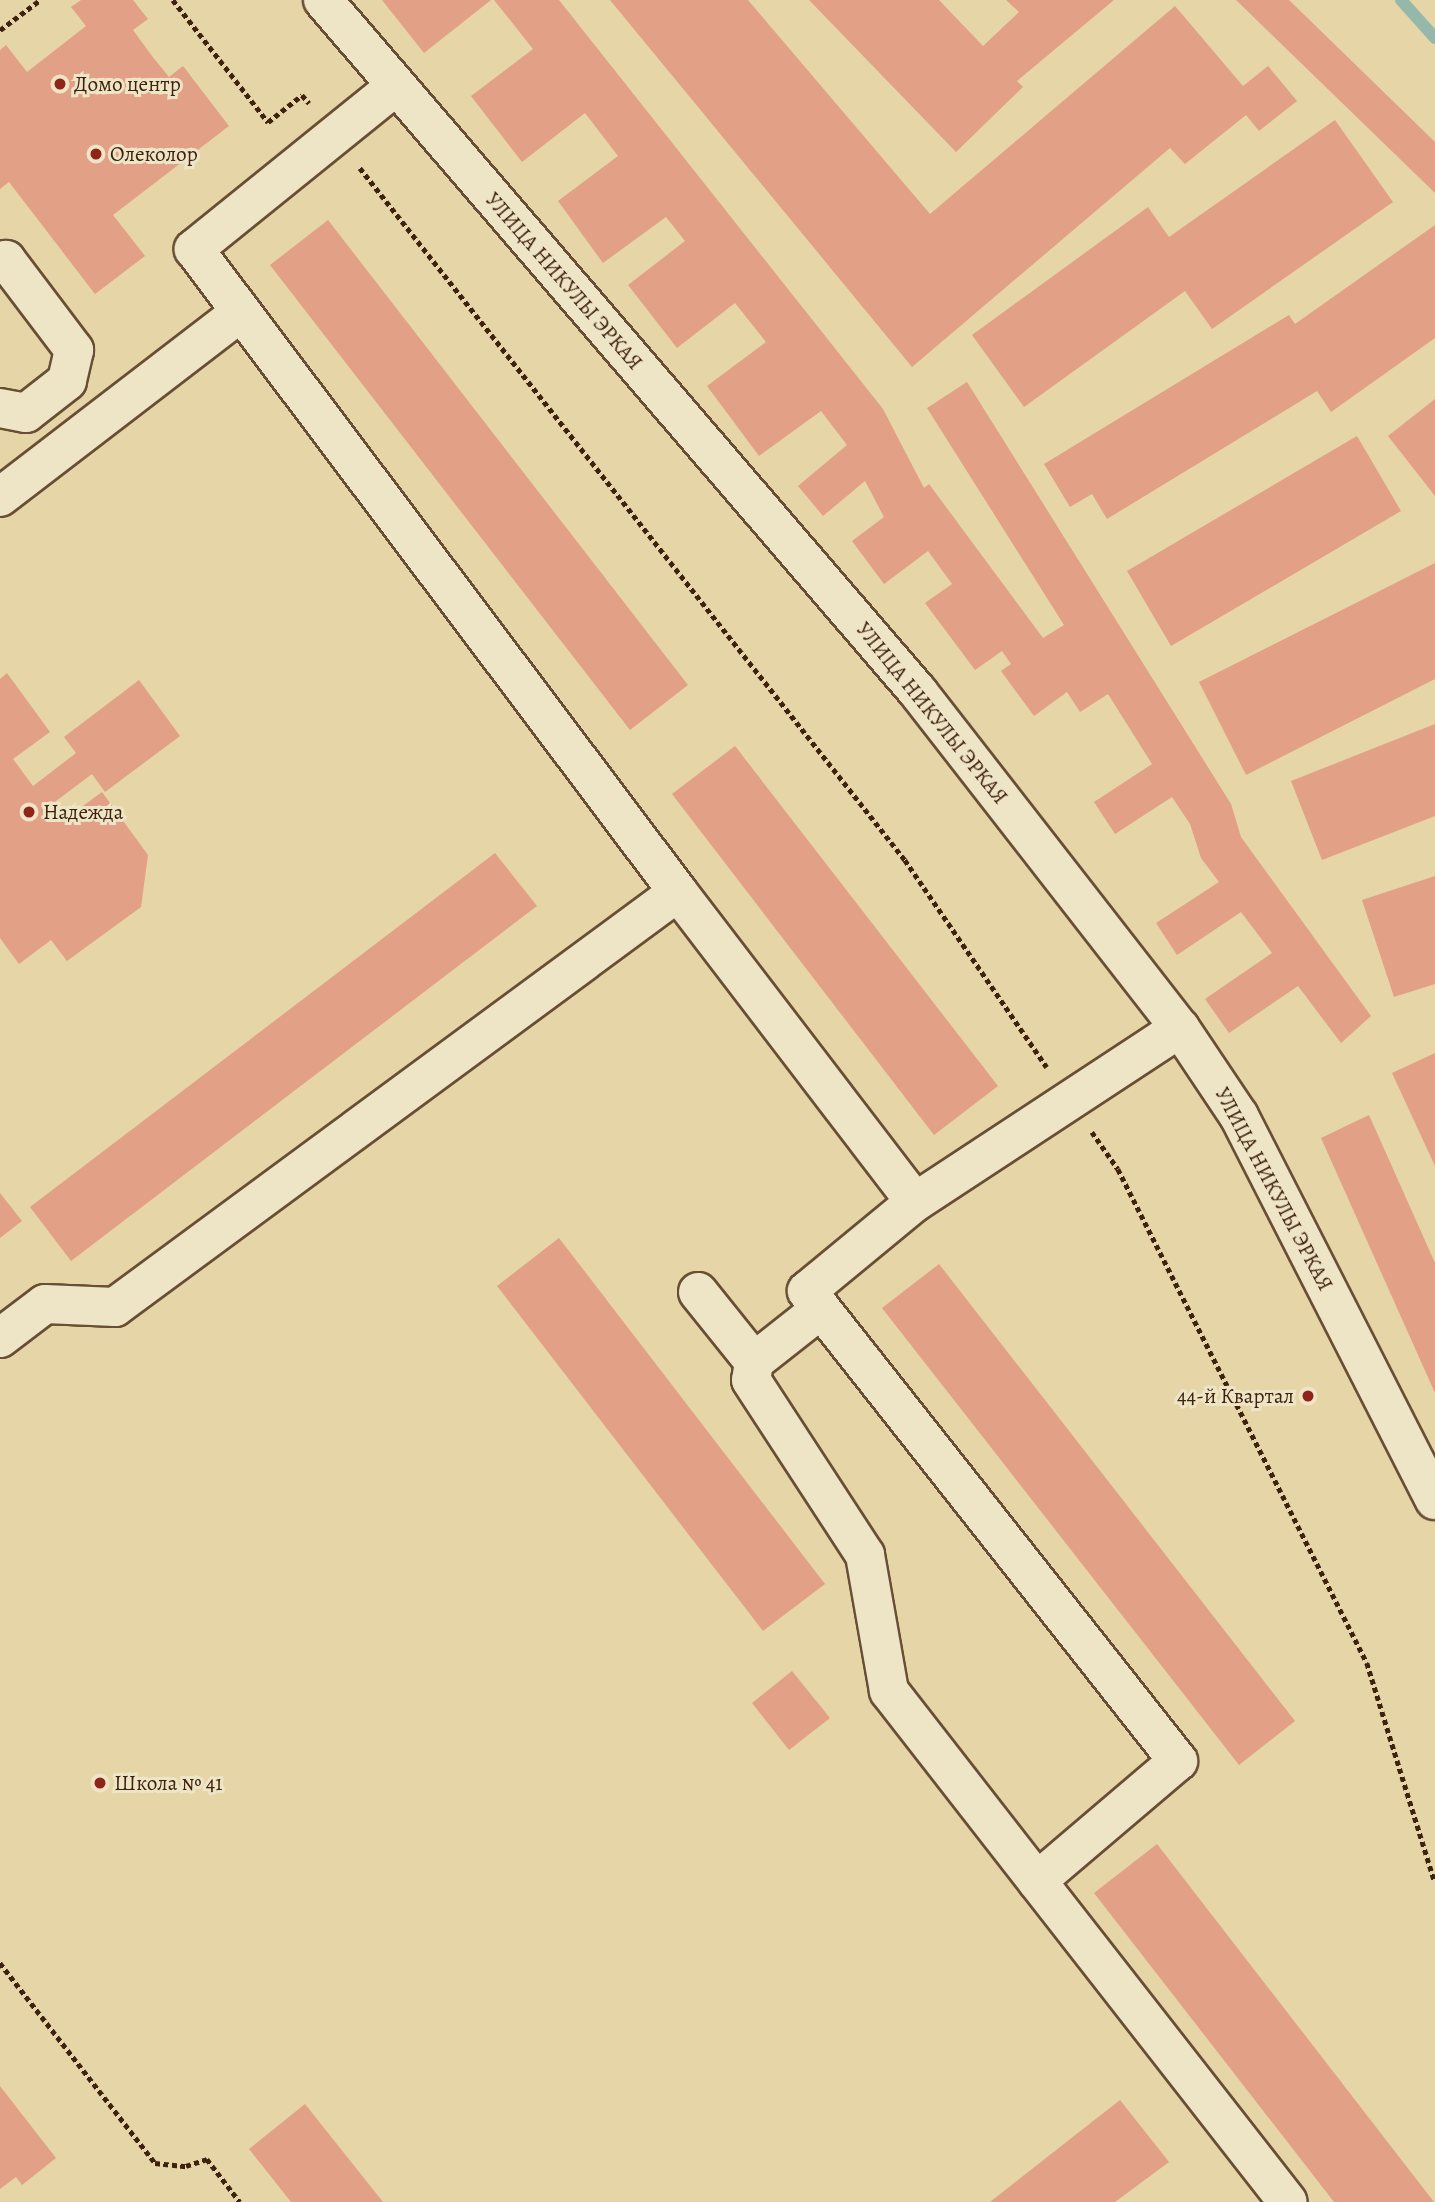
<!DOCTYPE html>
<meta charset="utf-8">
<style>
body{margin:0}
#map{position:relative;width:1435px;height:2202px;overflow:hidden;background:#e5d5a7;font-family:Alegreya,serif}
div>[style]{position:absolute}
.stream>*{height:12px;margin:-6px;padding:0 6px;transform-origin:6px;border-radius:6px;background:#96b8ab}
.building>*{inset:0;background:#e2a086}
.path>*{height:4.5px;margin-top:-2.25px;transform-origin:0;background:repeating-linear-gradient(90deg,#3e210e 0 5px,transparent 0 8.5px)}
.roads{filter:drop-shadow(2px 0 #684e34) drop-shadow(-2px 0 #684e34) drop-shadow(0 2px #684e34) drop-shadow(0 -2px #684e34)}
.minor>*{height:38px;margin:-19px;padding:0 19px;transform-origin:19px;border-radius:19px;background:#eee4c6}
.dots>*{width:19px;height:19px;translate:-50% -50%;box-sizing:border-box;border:4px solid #eee4c6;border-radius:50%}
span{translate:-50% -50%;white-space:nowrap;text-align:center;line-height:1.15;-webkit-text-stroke:6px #eee4c6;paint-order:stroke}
.poi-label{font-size:21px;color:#3e210e}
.left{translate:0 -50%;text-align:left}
.right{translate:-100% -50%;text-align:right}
.street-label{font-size:21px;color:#3e210e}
</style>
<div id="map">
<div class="stream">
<i style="left:1401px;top:0;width:51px;rotate:48.2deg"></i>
</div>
<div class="building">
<i style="clip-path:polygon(81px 0,133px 0,148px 19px,133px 30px,152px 56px,169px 77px,183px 66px,229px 126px,113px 215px,145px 256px,95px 294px,9px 182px,0 189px,0 50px,6px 45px,27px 72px,86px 26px,71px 7px)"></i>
<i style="clip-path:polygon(382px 0,491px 0,424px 53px)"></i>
<i style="clip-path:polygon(494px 0,559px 0,883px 409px,924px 488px,929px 484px,1043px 638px,1064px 625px,927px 408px,967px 382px,1231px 804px,1241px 837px,1371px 1016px,1341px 1043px,1298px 986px,1229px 1033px,1205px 999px,1272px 953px,1241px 912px,1177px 955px,1156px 923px,1219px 882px,1201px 858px,1190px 824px,1172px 797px,1115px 834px,1094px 802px,1152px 764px,1108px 694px,1080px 712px,1067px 692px,1034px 716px,1001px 671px,1011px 664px,1002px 651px,975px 670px,925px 603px,952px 584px,928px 551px,884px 584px,852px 541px,884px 517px,865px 481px,823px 516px,798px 486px,847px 445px,821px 411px,759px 456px,707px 386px,766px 342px,735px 303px,677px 348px,628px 285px,685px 241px,666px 217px,603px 263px,558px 201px,618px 156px,585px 113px,522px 162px,471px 96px,533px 49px)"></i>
<i style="clip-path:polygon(610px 0,748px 0,930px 214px,1175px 6px,1243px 86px,1268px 66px,1297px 101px,1259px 131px,1246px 115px,1185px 164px,1170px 148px,912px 367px)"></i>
<i style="clip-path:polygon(809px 0,939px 0,983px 46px,1019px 12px,1006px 0,1114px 0,1017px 81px,1023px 87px,956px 152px)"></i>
<i style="clip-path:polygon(1236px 0,1289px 0,1435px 142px,1435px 193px)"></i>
<i style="clip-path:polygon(1335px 120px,1393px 202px,1212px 329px,1185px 291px,1024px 407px,972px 335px,1148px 207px,1169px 237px)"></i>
<i style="clip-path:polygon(328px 220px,688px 685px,630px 730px,270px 265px)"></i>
<i style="clip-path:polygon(1435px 225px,1435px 338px,1331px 412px,1317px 391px,1107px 519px,1092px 494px,1070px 507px,1044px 464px,1289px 315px,1295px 324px)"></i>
<i style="clip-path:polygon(1435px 399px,1435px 496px,1388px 436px)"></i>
<i style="clip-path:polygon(1357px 436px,1401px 511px,1171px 646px,1127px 571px)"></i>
<i style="clip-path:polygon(1435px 563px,1435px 679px,1246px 775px,1199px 682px)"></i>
<i style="clip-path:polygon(7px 673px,50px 732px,13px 759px,33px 786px,76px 753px,64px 737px,139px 680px,180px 736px,105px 792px,92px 774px,52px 804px,64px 820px,102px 792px,148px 855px,141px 907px,67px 961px,51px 940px,19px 964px,0 938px,0 679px)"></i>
<i style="clip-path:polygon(1435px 724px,1435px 816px,1322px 860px,1291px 781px)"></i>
<i style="clip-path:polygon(735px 746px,998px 1086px,934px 1135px,672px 794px)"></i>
<i style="clip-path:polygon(495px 853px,537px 906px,71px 1261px,30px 1207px)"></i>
<i style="clip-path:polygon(1435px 876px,1435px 984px,1394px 997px,1362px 900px)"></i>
<i style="clip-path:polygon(1435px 1053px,1435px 1166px,1392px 1073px)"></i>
<i style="clip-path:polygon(1369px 1115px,1435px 1263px,1435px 1393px,1321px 1138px)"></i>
<i style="clip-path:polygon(0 1193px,22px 1221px,0 1238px)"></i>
<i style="clip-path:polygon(559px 1238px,825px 1584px,763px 1631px,497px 1286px)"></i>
<i style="clip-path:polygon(939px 1264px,1295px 1721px,1239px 1765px,882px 1308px)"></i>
<i style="clip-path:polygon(792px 1671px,830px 1718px,789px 1750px,752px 1703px)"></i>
<i style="clip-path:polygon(1157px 1844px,1434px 2202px,1334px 2202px,1094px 1893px)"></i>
<i style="clip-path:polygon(0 2086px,56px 2158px,22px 2185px,16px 2177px,0 2189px)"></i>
<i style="clip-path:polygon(1120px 2100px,1169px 2162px,1115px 2202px,990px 2202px)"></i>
<i style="clip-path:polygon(305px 2104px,383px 2202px,291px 2202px,249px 2149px)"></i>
</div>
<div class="path">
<i style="left:173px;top:0;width:155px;rotate:52.1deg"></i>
<i style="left:268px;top:122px;width:43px;rotate:-38.5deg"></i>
<i style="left:302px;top:95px;width:11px;rotate:49deg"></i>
<i style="left:0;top:30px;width:50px;rotate:-36.9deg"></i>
<i style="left:360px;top:168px;width:881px;rotate:51.78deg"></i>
<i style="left:905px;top:860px;width:251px;rotate:55.6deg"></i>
<i style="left:1092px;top:1132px;width:45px;rotate:54.9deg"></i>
<i style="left:1118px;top:1169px;width:553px;rotate:63.25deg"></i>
<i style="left:1367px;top:1663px;width:229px;rotate:72.8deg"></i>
<i style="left:0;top:1963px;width:253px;rotate:52.2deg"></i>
<i style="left:155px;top:2163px;width:31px;rotate:6deg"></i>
<i style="left:186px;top:2166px;width:22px;rotate:-18deg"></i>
<i style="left:207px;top:2159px;width:54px;rotate:52.5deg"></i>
</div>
<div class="roads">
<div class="minor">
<i style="left:323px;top:0;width:913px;rotate:49.31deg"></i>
<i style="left:918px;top:692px;width:426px;rotate:52.1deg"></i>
<i style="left:1180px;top:1028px;width:106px;rotate:56.2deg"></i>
<i style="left:1239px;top:1116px;width:431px;rotate:63deg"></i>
<i style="left:396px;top:86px;width:260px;rotate:141.1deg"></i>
<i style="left:194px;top:249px;width:805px;rotate:53.03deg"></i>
<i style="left:0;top:265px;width:8px;rotate:-40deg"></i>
<i style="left:6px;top:260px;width:113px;rotate:52.9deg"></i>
<i style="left:74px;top:350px;width:32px;rotate:103deg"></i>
<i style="left:67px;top:381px;width:52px;rotate:142deg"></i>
<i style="left:26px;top:413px;width:26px;rotate:-169deg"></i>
<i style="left:0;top:497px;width:304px;rotate:-37.5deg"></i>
<i style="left:1180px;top:1028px;width:317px;rotate:146.7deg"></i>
<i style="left:915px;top:1202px;width:140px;rotate:140.5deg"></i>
<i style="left:807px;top:1291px;width:599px;rotate:51.71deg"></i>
<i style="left:1178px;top:1761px;width:185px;rotate:139.6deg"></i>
<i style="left:1037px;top:1881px;width:407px;rotate:52deg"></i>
<i style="left:698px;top:1292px;width:90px;rotate:51.3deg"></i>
<i style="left:821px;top:1309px;width:85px;rotate:141.7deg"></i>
<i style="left:754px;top:1362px;width:18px;rotate:99deg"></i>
<i style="left:751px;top:1380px;width:209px;rotate:56.9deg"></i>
<i style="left:865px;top:1555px;width:138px;rotate:80deg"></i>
<i style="left:889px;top:1691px;width:241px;rotate:52.1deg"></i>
<i style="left:0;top:1338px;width:56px;rotate:-37.1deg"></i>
<i style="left:45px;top:1304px;width:70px;rotate:2.5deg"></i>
<i style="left:115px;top:1307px;width:699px;rotate:-36.39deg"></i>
<i style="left:678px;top:892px;width:390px;rotate:52.6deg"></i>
</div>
</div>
<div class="dots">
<i style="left:60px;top:84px;background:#8f2418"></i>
<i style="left:96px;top:154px;background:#8f2418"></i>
<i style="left:29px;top:812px;background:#8f2418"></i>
<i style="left:1308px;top:1396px;background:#8f2418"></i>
<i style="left:100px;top:1783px;background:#8f2418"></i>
</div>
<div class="poi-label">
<span class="left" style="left:74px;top:84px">Домо центр</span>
<span class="left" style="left:110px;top:154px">Олеколор</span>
<span class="left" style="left:43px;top:812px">Надежда</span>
<span class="right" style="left:1294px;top:1396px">44-й Квартал</span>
<span class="left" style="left:114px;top:1783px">Школа № 41</span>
</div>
<div class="street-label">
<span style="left:564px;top:281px;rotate:49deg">УЛИЦА НИКУЛЫ ЭРКАЯ</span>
<span style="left:932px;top:713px;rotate:51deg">УЛИЦА НИКУЛЫ ЭРКАЯ</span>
<span style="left:1274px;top:1189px;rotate:62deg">УЛИЦА НИКУЛЫ ЭРКАЯ</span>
</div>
</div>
